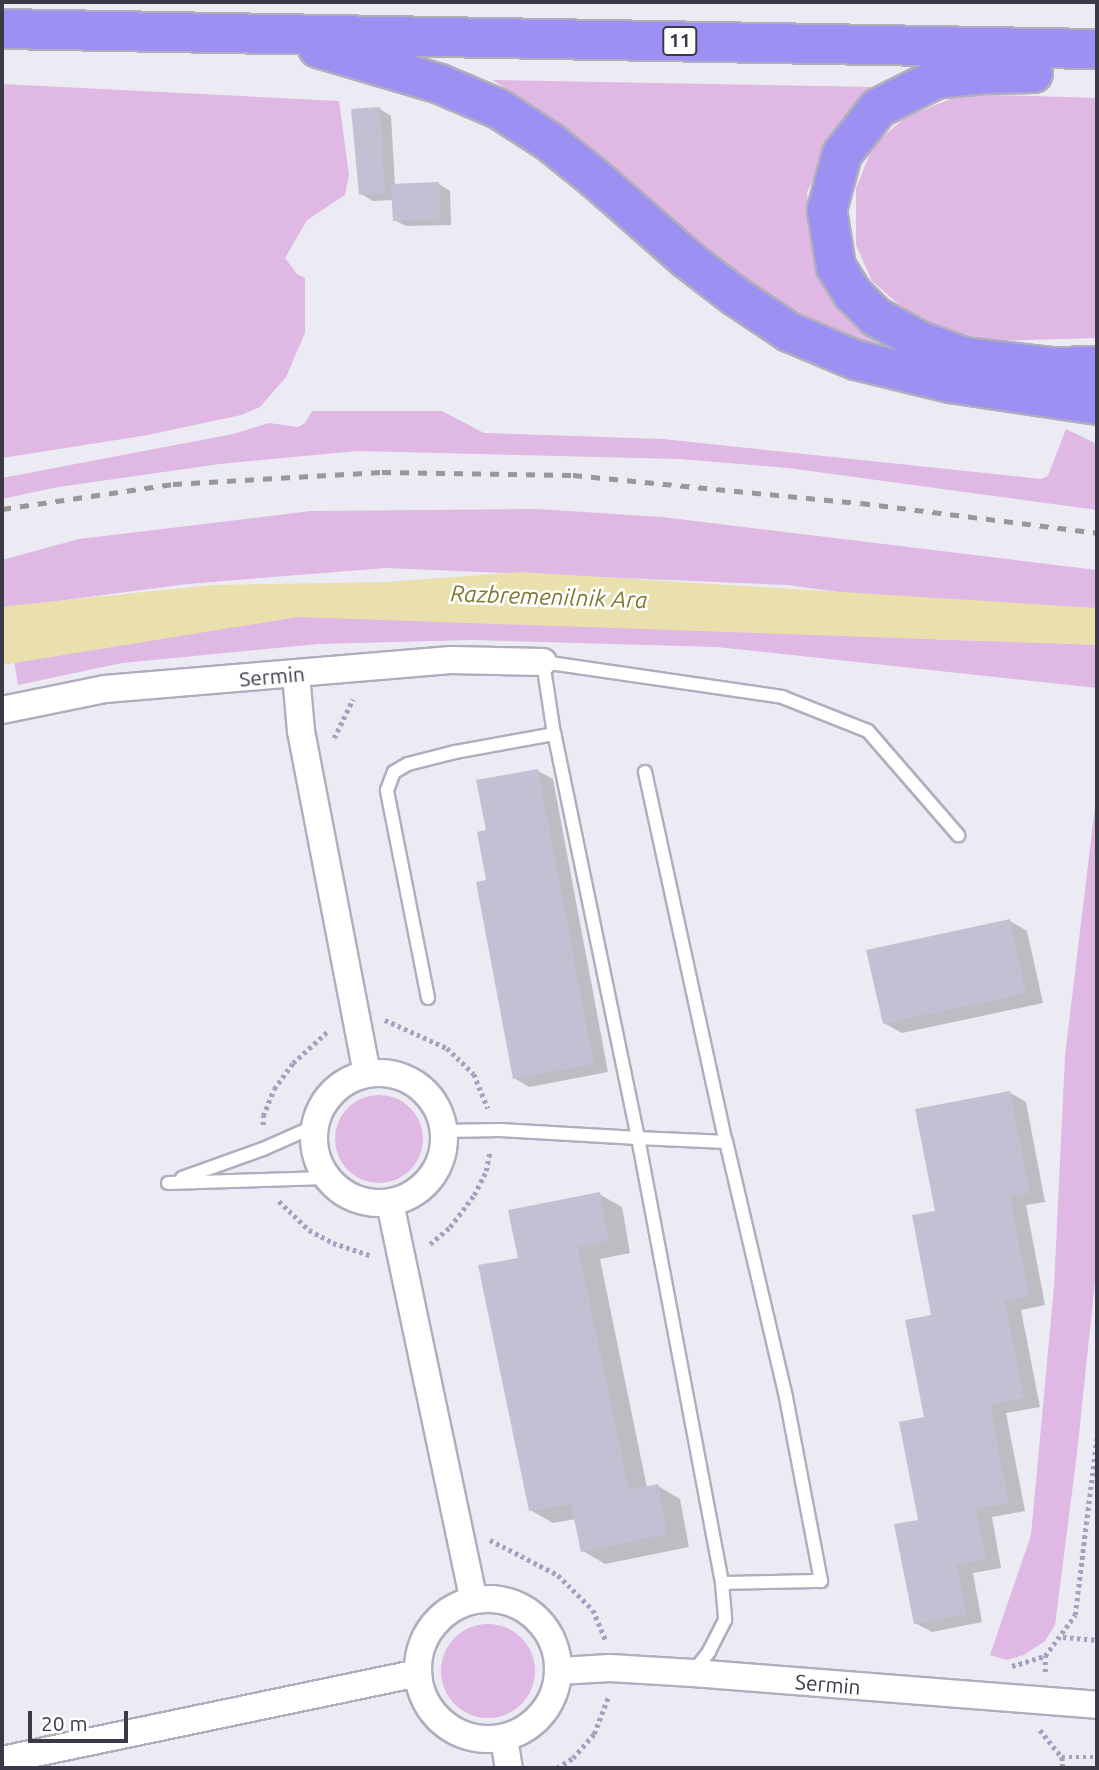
<!DOCTYPE html>
<style>
body{margin:0}
#map{position:relative;width:1099px;height:1770px;overflow:hidden;background:#ecebf4;font-family:Ubuntu,sans-serif}
div>[style]{position:absolute}
.green>*{inset:0;background:#dfb8e3}
.round{border-radius:50%}
.water>*{inset:0;background:#e9e0ae}
.shadow>*{inset:0;background:#0003}
.building>*{inset:0;background:#c2c1d4}
.path>*{height:4.5px;margin-top:-2.25px;transform-origin:0;background:repeating-linear-gradient(90deg,#a3a1bf 0 3.5px,transparent 0 7px)}
.roads{filter:drop-shadow(2px 0 #b0aebe) drop-shadow(-2px 0 #b0aebe) drop-shadow(0 2px #b0aebe) drop-shadow(0 -2px #b0aebe)}
.service>*{height:12px;margin:-6px;padding:0 6px;transform-origin:6px;border-radius:6px;background:#fff}
.minor>*{height:26px;margin:-13px;padding:0 13px;transform-origin:13px;border-radius:13px;background:#fff}
.minor>.ring{margin:-13px;padding:0;box-sizing:content-box;background:none;border:26px solid #fff;border-radius:50%}
.trunk>*{height:38px;margin:-19px;padding:0 19px;transform-origin:19px;border-radius:19px;background:#9c90f2}
.rail>*{height:5px;margin-top:-2.5px;transform-origin:0;background:repeating-linear-gradient(90deg,#989898 0 9px,transparent 0 18px)}
span{translate:-50% -50%;white-space:nowrap;text-align:center;line-height:1.15;-webkit-text-stroke:5px #fff;paint-order:stroke}
.shield-label span{padding:2px 5px;background:#fff;border:2px solid;border-radius:5px;-webkit-text-stroke-width:0}
.shield-label{font-size:19px;color:#3a3947;font-weight:700}
.street-label{font-size:21px;color:#3a3947}
.water-label{font-size:23px;color:#827732;font-style:italic}
.frame{position:absolute;inset:0;border:4px solid #3a3947;pointer-events:none}
.scale{position:absolute;left:28px;top:1711px;width:100px;height:32px;box-sizing:border-box;border:4px solid #3a3947;border-top:0;padding-left:9px;font-size:21px;line-height:24px;white-space:nowrap;color:#3a3947;-webkit-text-stroke:5px #fff;paint-order:stroke}
</style>
<div id="map">
<div class="green">
<i style="clip-path:polygon(493px 80px,876px 87px,844px 117px,807px 192px,816px 264px,878px 345px,843px 338px,767px 300px,583px 145px)"></i>
<i style="clip-path:polygon(2px 84px,339px 101px,349px 175px,345px 195px,307px 220px,285px 258px,297px 274px,305px 278px,305px 333px,286px 377px,260px 407px,241px 415px,148px 435px,2px 458px)"></i>
<i style="clip-path:polygon(963px 94px,1097px 98px,1097px 338px,991px 341px,919px 322px,872px 281px,856px 245px,856px 188px,874px 144px,906px 117px)"></i>
<i style="clip-path:polygon(312px 411px,442px 411px,484px 433px,663px 439px,1041px 479px,1048px 476px,1066px 429px,1097px 444px,1097px 510px,788px 468px,679px 459px,357px 451px,220px 464px,58px 487px,2px 499px,2px 478px,233px 434px,269px 423px,298px 427px,305px 423px)"></i>
<i style="clip-path:polygon(536px 509px,662px 517px,1097px 570px,1097px 612px,964px 609px,787px 585px,386px 568px,187px 584px,43px 603px,2px 616px,2px 560px,79px 539px,311px 511px)"></i>
<i style="clip-path:polygon(219px 615px,839px 628px,900px 637px,951px 640px,1097px 642px,1097px 688px,717px 647px,471px 640px,318px 644px,122px 663px,18px 685px,12px 647px)"></i>
<i style="clip-path:polygon(1097px 790px,1097px 1263px,1077px 1453px,1055px 1625px,1045px 1641px,1024px 1655px,1007px 1660px,990px 1655px,1031px 1535px,1054px 1287px,1065px 1056px)"></i>
<i class="round" style="left:335px;top:1095px;width:88px;height:88px"></i>
<i class="round" style="left:441px;top:1624px;width:94px;height:94px"></i>
</div>
<div class="water">
<i style="clip-path:polygon(521px 572px,1097px 608px,1097px 645px,298px 617px,2px 665px,2px 608px,8px 606px,212px 585px,386px 582px)"></i>
</div>
<div class="shadow">
<i style="clip-path:polygon(380px 109px,391px 116px,395px 186px,439px 184px,450px 191px,451px 225px,406px 226px,394px 220px,394px 200px,373px 201px,361px 194px)"></i>
<i style="clip-path:polygon(538px 771px,553px 779px,608px 1072px,529px 1087px,514px 1078px,489px 882px,488px 831px)"></i>
<i style="clip-path:polygon(1010px 921px,1027px 931px,1043px 1003px,902px 1033px,884px 1023px)"></i>
<i style="clip-path:polygon(1009px 1092px,1026px 1102px,1045px 1202px,1026px 1205px,1045px 1305px,1021px 1310px,1040px 1407px,1006px 1413px,1025px 1511px,992px 1517px,1001px 1568px,973px 1573px,982px 1622px,932px 1632px,915px 1623px,937px 1213px)"></i>
<i style="clip-path:polygon(599px 1194px,622px 1207px,630px 1253px,600px 1259px,647px 1488px,658px 1486px,680px 1499px,689px 1547px,605px 1564px,583px 1551px,576px 1519px,553px 1523px,530px 1510px,520px 1259px)"></i>
</div>
<div class="building">
<i style="clip-path:polygon(380px 107px,385px 194px,359px 195px,351px 109px)"></i>
<i style="clip-path:polygon(439px 182px,440px 219px,393px 221px,391px 184px)"></i>
<i style="clip-path:polygon(538px 769px,594px 1064px,513px 1079px,476px 882px,486px 880px,477px 832px,486px 830px,476px 780px)"></i>
<i style="clip-path:polygon(1010px 919px,1026px 993px,883px 1024px,866px 950px)"></i>
<i style="clip-path:polygon(1010px 1091px,1030px 1193px,1010px 1197px,1029px 1296px,1005px 1301px,1024px 1398px,990px 1405px,1009px 1503px,976px 1509px,986px 1559px,957px 1565px,966px 1614px,914px 1624px,894px 1524px,918px 1520px,899px 1422px,924px 1417px,905px 1320px,931px 1315px,912px 1215px,935px 1211px,915px 1109px)"></i>
<i style="clip-path:polygon(600px 1192px,608px 1240px,578px 1247px,629px 1490px,658px 1484px,667px 1534px,581px 1552px,571px 1504px,529px 1511px,478px 1265px,518px 1258px,508px 1210px)"></i>
</div>
<div class="path">
<i style="left:334px;top:738px;width:43px;rotate:-64deg"></i>
<i style="left:385px;top:1020px;width:68px;rotate:24.3deg"></i>
<i style="left:447px;top:1048px;width:37px;rotate:44deg"></i>
<i style="left:474px;top:1074px;width:37px;rotate:68deg"></i>
<i style="left:263px;top:1125px;width:9px;rotate:-90deg"></i>
<i style="left:263px;top:1116px;width:29px;rotate:-68deg"></i>
<i style="left:274px;top:1089px;width:32px;rotate:-54deg"></i>
<i style="left:293px;top:1063px;width:47px;rotate:-42.4deg"></i>
<i style="left:279px;top:1201px;width:42px;rotate:44deg"></i>
<i style="left:309px;top:1230px;width:27px;rotate:28deg"></i>
<i style="left:333px;top:1243px;width:41px;rotate:18.4deg"></i>
<i style="left:430px;top:1244px;width:26px;rotate:-40deg"></i>
<i style="left:450px;top:1227px;width:40px;rotate:-53deg"></i>
<i style="left:474px;top:1195px;width:27px;rotate:-63deg"></i>
<i style="left:486px;top:1171px;width:20px;rotate:-79deg"></i>
<i style="left:490px;top:1540px;width:76px;rotate:27.2deg"></i>
<i style="left:558px;top:1575px;width:49px;rotate:45deg"></i>
<i style="left:593px;top:1610px;width:33px;rotate:67deg"></i>
<i style="left:1063px;top:1637px;width:34px;rotate:5deg"></i>
<i style="left:1012px;top:1666px;width:34px;rotate:-17deg"></i>
<i style="left:1045px;top:1656px;width:51px;rotate:-53.8deg"></i>
<i style="left:1075px;top:1615px;width:179px;rotate:-83deg"></i>
<i style="left:1045px;top:1672px;width:16px;rotate:-90deg"></i>
<i style="left:1040px;top:1730px;width:35px;rotate:51deg"></i>
<i style="left:1062px;top:1757px;width:11px;rotate:85deg"></i>
<i style="left:1062px;top:1757px;width:35px"></i>
<i style="left:557px;top:1768px;width:19px;rotate:-32deg"></i>
<i style="left:573px;top:1758px;width:32px;rotate:-49deg"></i>
<i style="left:594px;top:1734px;width:40px;rotate:-69deg"></i>
</div>
<div class="roads">
<div class="service">
<i style="left:645px;top:772px;width:379px;rotate:77.7deg"></i>
<i style="left:428px;top:998px;width:212px;rotate:-101.2deg"></i>
<i style="left:387px;top:790px;width:19px;rotate:-69deg"></i>
<i style="left:394px;top:772px;width:16px;rotate:-30deg"></i>
<i style="left:408px;top:764px;width:49px;rotate:-14.3deg"></i>
<i style="left:455px;top:752px;width:101px;rotate:-10.3deg"></i>
<i style="left:444px;top:1131px;width:56px;rotate:-1deg"></i>
<i style="left:500px;top:1130px;width:138px;rotate:3.3deg"></i>
<i style="left:638px;top:1138px;width:453px;rotate:79.3deg"></i>
<i style="left:722px;top:1583px;width:37px;rotate:85deg"></i>
<i style="left:725px;top:1620px;width:36px;rotate:117deg"></i>
<i style="left:709px;top:1652px;width:26px;rotate:129deg"></i>
<i style="left:182px;top:1178px;width:86px;rotate:-19.7deg"></i>
<i style="left:263px;top:1149px;width:57px;rotate:-23.9deg"></i>
<i style="left:168px;top:1183px;width:158px;rotate:-1.8deg"></i>
<i style="left:722px;top:1583px;width:99px;rotate:-1.2deg"></i>
<i style="left:821px;top:1581px;width:187px;rotate:-100.8deg"></i>
<i style="left:786px;top:1397px;width:262px;rotate:-103.2deg"></i>
<i style="left:726px;top:1142px;width:88px;rotate:-177.4deg"></i>
<i style="left:638px;top:1138px;width:413px;rotate:-101.7deg"></i>
<i style="left:554px;top:734px;width:73px;rotate:-98.7deg"></i>
<i style="left:543px;top:662px;width:242px;rotate:8.3deg"></i>
<i style="left:782px;top:697px;width:92px;rotate:21.6deg"></i>
<i style="left:868px;top:731px;width:138px;rotate:49.1deg"></i>
</div>
<div class="minor">
<i style="left:296px;top:675px;width:56px;rotate:84.9deg"></i>
<i style="left:301px;top:731px;width:349px;rotate:79.1deg"></i>
<i style="left:2px;top:710px;width:105px;rotate:-11.5deg"></i>
<i style="left:105px;top:689px;width:347px;rotate:-4.8deg"></i>
<i style="left:451px;top:660px;width:92px;rotate:1.2deg"></i>
<i class="ring" style="left:314px;top:1073px;width:104px;height:104px"></i>
<i style="left:390px;top:1203px;width:406px;rotate:78.1deg"></i>
<i class="ring" style="left:418px;top:1599px;width:114px;height:114px"></i>
<i style="left:559px;top:1671px;width:51px;rotate:-3.4deg"></i>
<i style="left:610px;top:1668px;width:83px;rotate:3.4deg"></i>
<i style="left:693px;top:1673px;width:405px;rotate:4.5deg"></i>
<i style="left:504px;top:1738px;width:30px;rotate:81deg"></i>
<i style="left:2px;top:1760px;width:425px;rotate:-11.8deg"></i>
</div>
<div class="trunk">
<i style="left:2px;top:29px;width:1095px;rotate:1.05deg"></i>
<i style="left:318px;top:48px;width:127px;rotate:16.4deg"></i>
<i style="left:440px;top:84px;width:64px;rotate:23deg"></i>
<i style="left:499px;top:109px;width:61px;rotate:32.9deg"></i>
<i style="left:550px;top:142px;width:59px;rotate:38.8deg"></i>
<i style="left:596px;top:179px;width:121px;rotate:41.3deg"></i>
<i style="left:687px;top:259px;width:61px;rotate:37.6deg"></i>
<i style="left:735px;top:296px;width:65px;rotate:33.7deg"></i>
<i style="left:789px;top:332px;width:73px;rotate:22.7deg"></i>
<i style="left:856px;top:360px;width:97px;rotate:13.7deg"></i>
<i style="left:950px;top:383px;width:149px;rotate:8.5deg"></i>
<i style="left:1033px;top:73px;width:49px;rotate:178.8deg"></i>
<i style="left:984px;top:74px;width:48px;rotate:174.1deg"></i>
<i style="left:936px;top:79px;width:65px;rotate:153.4deg"></i>
<i style="left:878px;top:108px;width:58px;rotate:128deg"></i>
<i style="left:842px;top:154px;width:58px;rotate:105deg"></i>
<i style="left:827px;top:210px;width:58px;rotate:81deg"></i>
<i style="left:836px;top:267px;width:32px;rotate:58deg"></i>
<i style="left:853px;top:294px;width:33px;rotate:45deg"></i>
<i style="left:876px;top:317px;width:50px;rotate:28.6deg"></i>
<i style="left:920px;top:341px;width:48px;rotate:19.6deg"></i>
<i style="left:965px;top:357px;width:88px;rotate:6.6deg"></i>
<i style="left:1052px;top:367px;width:45px;rotate:-1.3deg"></i>
</div>
</div>
<div class="rail">
<i style="left:2px;top:509px;width:173px;rotate:-8.3deg"></i>
<i style="left:173px;top:484px;width:209px;rotate:-3.3deg"></i>
<i style="left:382px;top:472px;width:191px;rotate:0.9deg"></i>
<i style="left:573px;top:475px;width:289px;rotate:5.6deg"></i>
<i style="left:861px;top:503px;width:238px;rotate:7.2deg"></i>
</div>
<div class="shield-label">
<span style="left:680px;top:41px">11</span>
</div>
<div class="street-label">
<span style="left:272px;top:676px;rotate:-5deg">Sermin</span>
<span style="left:828px;top:1684px;rotate:5deg">Sermin</span>
</div>
<div class="water-label">
<span style="left:549px;top:597px;rotate:2deg">Razbremenilnik Ara</span>
</div>
<div class="frame"></div>
<div class="scale">20 m</div>
</div>
